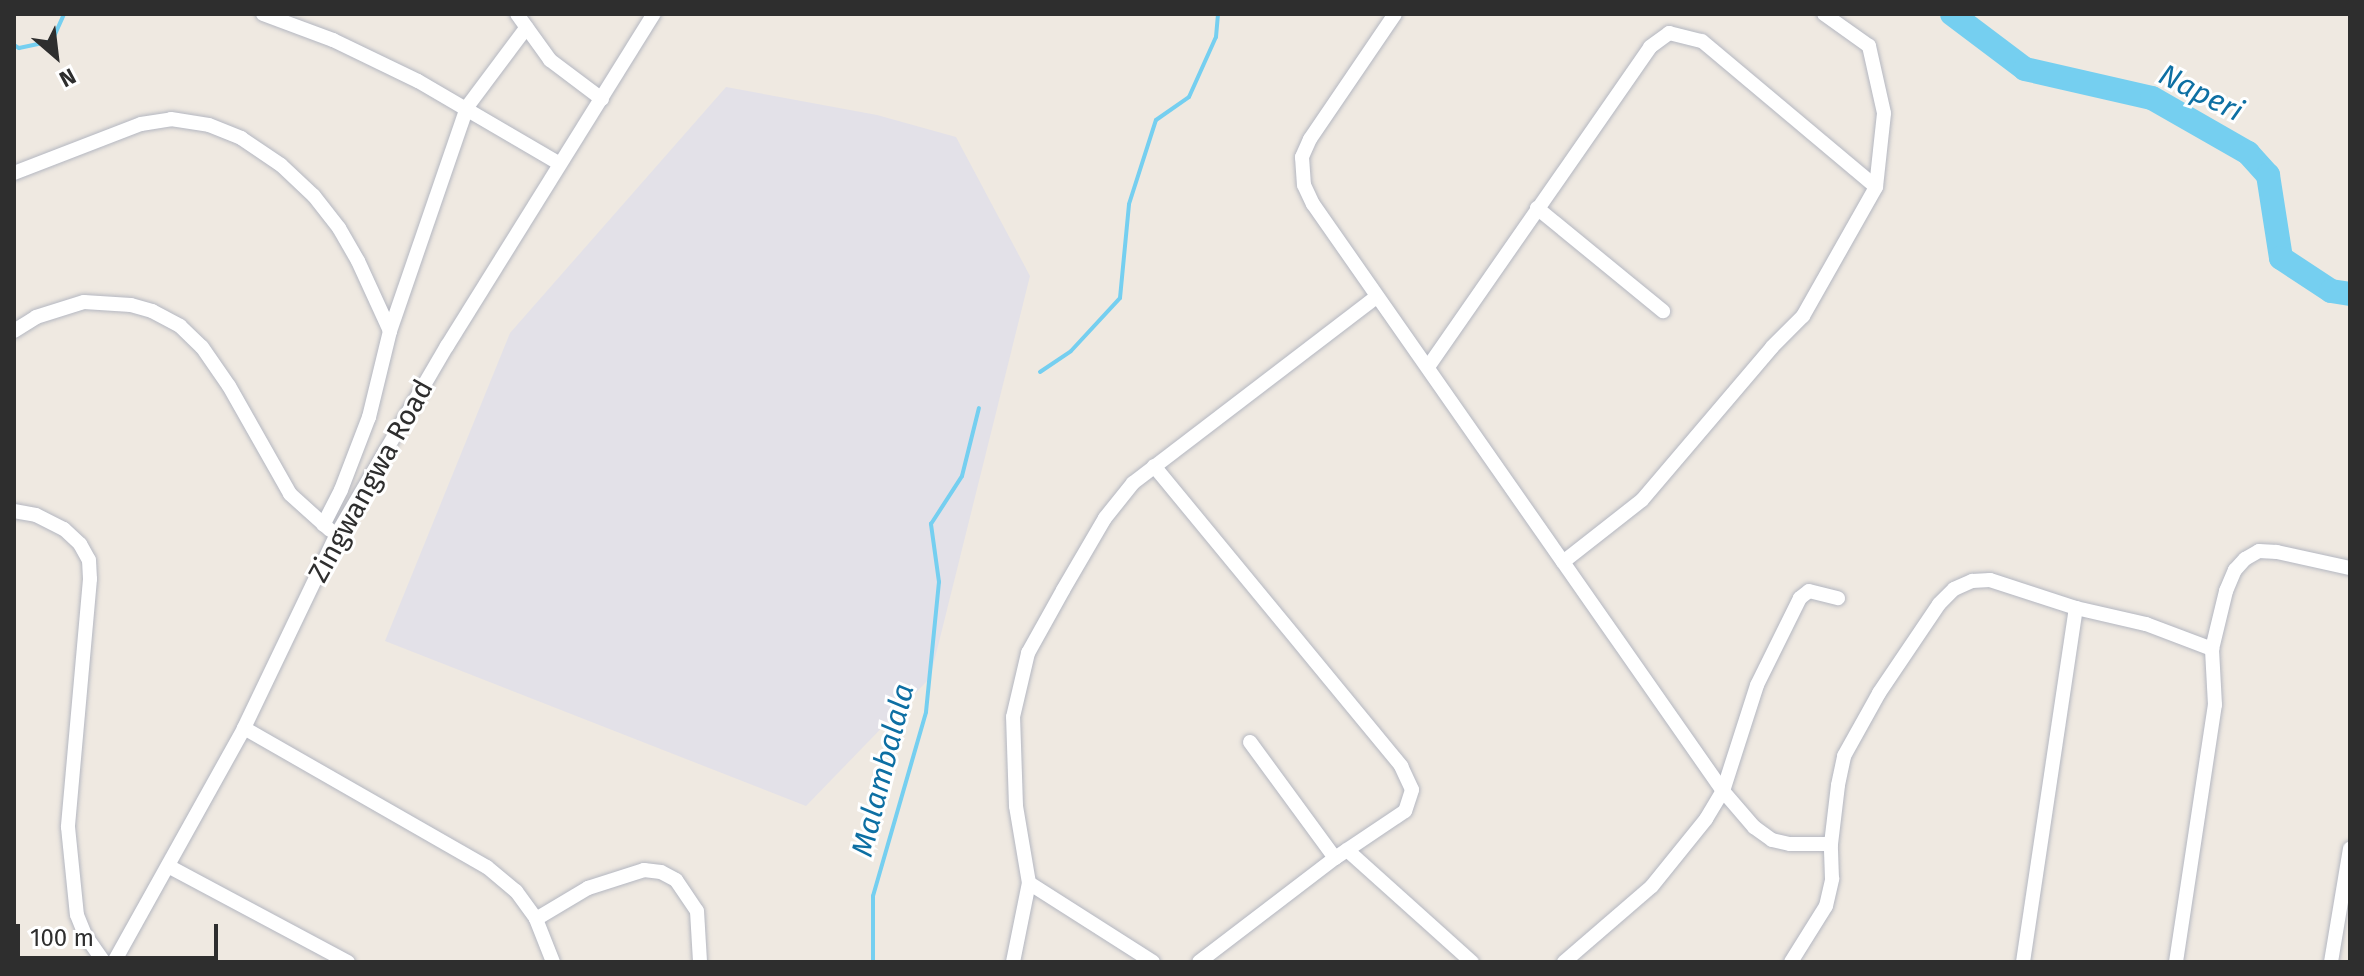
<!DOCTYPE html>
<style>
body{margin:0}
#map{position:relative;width:2364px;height:976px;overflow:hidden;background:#efe9e1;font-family:"Fira Sans",sans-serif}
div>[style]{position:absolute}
.industrial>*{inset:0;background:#e3e1e8}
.stream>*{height:4px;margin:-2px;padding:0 2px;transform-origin:2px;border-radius:2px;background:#75cff0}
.river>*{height:24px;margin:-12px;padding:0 12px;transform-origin:12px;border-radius:12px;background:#75cff0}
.roads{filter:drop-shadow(0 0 2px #b4b7c1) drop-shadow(0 0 2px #b4b7c1)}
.minor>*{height:14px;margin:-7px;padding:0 7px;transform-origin:7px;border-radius:7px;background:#fff}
span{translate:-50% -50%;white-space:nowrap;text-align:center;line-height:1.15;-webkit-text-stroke:6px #fff;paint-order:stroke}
.street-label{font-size:28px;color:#2e2e2e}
.water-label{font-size:30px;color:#0d6fa3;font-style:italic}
.frame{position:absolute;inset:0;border:16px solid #2e2e2e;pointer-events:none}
.north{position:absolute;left:16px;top:16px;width:80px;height:80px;-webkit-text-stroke:6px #fff;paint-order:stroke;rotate:152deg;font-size:22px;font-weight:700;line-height:32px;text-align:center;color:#2e2e2e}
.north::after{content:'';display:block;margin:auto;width:28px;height:36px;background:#2e2e2e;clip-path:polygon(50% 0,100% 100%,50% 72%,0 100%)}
.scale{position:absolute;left:16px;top:924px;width:202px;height:36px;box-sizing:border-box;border:4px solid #2e2e2e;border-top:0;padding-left:10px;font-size:24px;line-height:28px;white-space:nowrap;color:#2e2e2e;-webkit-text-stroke:6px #fff;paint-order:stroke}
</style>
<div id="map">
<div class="industrial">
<div style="clip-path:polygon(726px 87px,877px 115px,956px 137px,1030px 276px,930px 678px,806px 806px,385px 641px,510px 333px)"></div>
</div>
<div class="stream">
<div style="left:14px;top:45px;width:6px;rotate:31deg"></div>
<div style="left:19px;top:48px;width:34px;rotate:-12deg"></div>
<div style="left:52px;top:41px;width:30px;rotate:-66deg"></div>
<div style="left:1040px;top:372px;width:37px;rotate:-34deg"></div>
<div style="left:1071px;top:351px;width:72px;rotate:-47.2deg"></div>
<div style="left:1120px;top:298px;width:94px;rotate:-84.5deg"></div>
<div style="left:1129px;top:204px;width:88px;rotate:-72.2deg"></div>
<div style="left:1156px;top:120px;width:40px;rotate:-34.9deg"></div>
<div style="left:1189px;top:97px;width:66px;rotate:-65.8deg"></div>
<div style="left:1216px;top:37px;width:23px;rotate:-85deg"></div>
<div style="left:873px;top:962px;width:66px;rotate:-90deg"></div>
<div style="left:873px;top:896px;width:191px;rotate:-73.9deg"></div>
<div style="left:926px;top:712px;width:131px;rotate:-84.3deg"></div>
<div style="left:939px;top:582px;width:59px;rotate:-97.9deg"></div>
<div style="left:931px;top:524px;width:57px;rotate:-57.1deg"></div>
<div style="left:962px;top:476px;width:70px;rotate:-76deg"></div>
</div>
<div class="river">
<div style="left:1952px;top:14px;width:91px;rotate:37deg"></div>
<div style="left:2025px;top:69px;width:130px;rotate:12.9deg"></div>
<div style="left:2152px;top:98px;width:111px;rotate:29.8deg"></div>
<div style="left:2248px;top:153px;width:30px;rotate:48deg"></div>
<div style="left:2268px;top:175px;width:84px;rotate:81.1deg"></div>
<div style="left:2281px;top:258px;width:60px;rotate:33.4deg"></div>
<div style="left:2331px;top:291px;width:19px;rotate:9deg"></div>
</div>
<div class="roads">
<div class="minor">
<div style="left:263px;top:14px;width:75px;rotate:20.4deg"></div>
<div style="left:333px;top:40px;width:94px;rotate:25.8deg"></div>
<div style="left:418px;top:81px;width:164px;rotate:30.3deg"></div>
<div style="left:517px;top:14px;width:57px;rotate:54.3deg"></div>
<div style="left:550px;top:60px;width:65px;rotate:36.9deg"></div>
<div style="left:1395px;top:14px;width:151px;rotate:124.2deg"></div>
<div style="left:1310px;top:139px;width:20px;rotate:114deg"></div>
<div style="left:1302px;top:157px;width:28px;rotate:86deg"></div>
<div style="left:1304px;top:185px;width:21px;rotate:65deg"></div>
<div style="left:1313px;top:204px;width:716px;rotate:55.07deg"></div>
<div style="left:1723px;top:791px;width:48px;rotate:49.3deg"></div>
<div style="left:1754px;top:827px;width:22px;rotate:36deg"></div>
<div style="left:1772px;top:840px;width:18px;rotate:13deg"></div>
<div style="left:1790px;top:844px;width:41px"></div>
<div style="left:14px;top:173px;width:136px;rotate:-21.1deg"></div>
<div style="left:141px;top:124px;width:30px;rotate:-9deg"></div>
<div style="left:171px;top:119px;width:38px;rotate:9deg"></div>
<div style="left:209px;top:125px;width:35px;rotate:22deg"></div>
<div style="left:241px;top:138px;width:48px;rotate:34deg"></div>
<div style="left:281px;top:165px;width:45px;rotate:43.2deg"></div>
<div style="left:314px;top:196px;width:41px;rotate:52deg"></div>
<div style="left:339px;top:228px;width:38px;rotate:60deg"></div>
<div style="left:358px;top:261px;width:77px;rotate:65.4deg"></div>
<div style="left:390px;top:331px;width:89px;rotate:103.7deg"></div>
<div style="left:369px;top:417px;width:78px;rotate:111deg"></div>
<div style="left:341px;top:490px;width:39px;rotate:117deg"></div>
<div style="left:1537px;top:208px;width:163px;rotate:39.3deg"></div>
<div style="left:14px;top:331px;width:26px;rotate:-32deg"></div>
<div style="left:36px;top:317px;width:50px;rotate:-17.4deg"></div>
<div style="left:84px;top:302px;width:47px;rotate:3.7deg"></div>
<div style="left:131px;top:305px;width:22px;rotate:16deg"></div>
<div style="left:152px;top:311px;width:32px;rotate:28deg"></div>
<div style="left:180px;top:326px;width:30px;rotate:44deg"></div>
<div style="left:202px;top:347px;width:47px;rotate:55.3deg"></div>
<div style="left:229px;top:386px;width:124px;rotate:60.5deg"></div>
<div style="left:290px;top:494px;width:54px;rotate:42deg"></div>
<div style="left:390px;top:331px;width:237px;rotate:-71deg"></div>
<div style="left:467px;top:107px;width:99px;rotate:-53.2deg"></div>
<div style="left:1428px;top:367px;width:389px;rotate:-55.2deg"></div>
<div style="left:1650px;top:47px;width:24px;rotate:-36deg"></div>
<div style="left:1669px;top:33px;width:34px;rotate:14deg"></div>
<div style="left:1702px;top:41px;width:227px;rotate:40deg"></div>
<div style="left:1154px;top:466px;width:389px;rotate:50.5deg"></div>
<div style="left:1401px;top:766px;width:26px;rotate:65deg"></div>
<div style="left:1412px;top:790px;width:22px;rotate:108deg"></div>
<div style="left:1405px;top:811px;width:84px;rotate:146.1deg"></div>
<div style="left:1335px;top:858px;width:171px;rotate:142.6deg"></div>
<div style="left:14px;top:511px;width:22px;rotate:10deg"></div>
<div style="left:36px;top:515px;width:31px;rotate:27deg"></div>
<div style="left:64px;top:529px;width:22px;rotate:43deg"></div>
<div style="left:80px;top:544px;width:18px;rotate:61deg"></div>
<div style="left:89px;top:560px;width:19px;rotate:87deg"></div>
<div style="left:90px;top:579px;width:249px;rotate:95.1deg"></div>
<div style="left:68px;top:827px;width:88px;rotate:84.2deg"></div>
<div style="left:77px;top:915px;width:22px;rotate:68deg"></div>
<div style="left:85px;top:935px;width:33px;rotate:55deg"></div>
<div style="left:1563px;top:562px;width:100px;rotate:-38.1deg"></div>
<div style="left:1642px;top:500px;width:201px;rotate:-49.6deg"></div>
<div style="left:1772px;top:347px;width:44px;rotate:-45deg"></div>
<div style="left:1803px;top:316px;width:148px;rotate:-60.5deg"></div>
<div style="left:1876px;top:187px;width:74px;rotate:-83.8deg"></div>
<div style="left:1884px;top:113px;width:69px;rotate:-102.6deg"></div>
<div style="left:1869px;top:46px;width:55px;rotate:-144.6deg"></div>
<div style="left:244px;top:728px;width:280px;rotate:29.8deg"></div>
<div style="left:487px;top:867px;width:38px;rotate:40deg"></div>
<div style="left:516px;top:891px;width:34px;rotate:54deg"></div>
<div style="left:536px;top:919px;width:46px;rotate:68.4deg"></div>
<div style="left:1250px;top:742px;width:144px;rotate:53.8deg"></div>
<div style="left:1347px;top:850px;width:168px;rotate:41.9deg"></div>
<div style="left:168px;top:866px;width:204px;rotate:28.1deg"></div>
<div style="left:1029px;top:883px;width:147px;rotate:32.5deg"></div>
<div style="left:536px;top:919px;width:61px;rotate:-30.8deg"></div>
<div style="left:588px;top:888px;width:59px;rotate:-17.8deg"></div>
<div style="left:644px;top:870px;width:17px;rotate:7deg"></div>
<div style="left:661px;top:872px;width:17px;rotate:28deg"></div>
<div style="left:676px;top:880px;width:37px;rotate:56deg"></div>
<div style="left:697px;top:911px;width:51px;rotate:86.6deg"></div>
<div style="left:114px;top:962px;width:268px;rotate:-60.9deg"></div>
<div style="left:244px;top:728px;width:215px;rotate:-64.4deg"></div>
<div style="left:337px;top:534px;width:218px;rotate:-59.7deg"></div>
<div style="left:447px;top:346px;width:391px;rotate:-58.1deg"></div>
<div style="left:1013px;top:962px;width:81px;rotate:-78.6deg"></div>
<div style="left:1029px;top:883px;width:78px;rotate:-99.6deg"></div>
<div style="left:1016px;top:806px;width:89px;rotate:-91.9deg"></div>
<div style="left:1013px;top:717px;width:66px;rotate:-76.8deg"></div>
<div style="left:1028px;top:653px;width:72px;rotate:-60.9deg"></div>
<div style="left:1063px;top:590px;width:83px;rotate:-59.7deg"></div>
<div style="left:1105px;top:518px;width:45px;rotate:-51.3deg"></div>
<div style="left:1133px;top:483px;width:306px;rotate:-37.4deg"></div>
<div style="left:1564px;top:962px;width:116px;rotate:-40.8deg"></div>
<div style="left:1652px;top:886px;width:86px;rotate:-51.1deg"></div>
<div style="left:1706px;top:819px;width:33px;rotate:-59deg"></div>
<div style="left:1723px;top:791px;width:111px;rotate:-72.2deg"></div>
<div style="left:1757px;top:685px;width:97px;rotate:-63.7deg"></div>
<div style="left:1800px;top:598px;width:11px;rotate:-38deg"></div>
<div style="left:1809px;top:591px;width:30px;rotate:14deg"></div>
<div style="left:1791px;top:962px;width:66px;rotate:-58deg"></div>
<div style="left:1826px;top:906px;width:28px;rotate:-77deg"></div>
<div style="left:1832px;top:879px;width:35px;rotate:-92deg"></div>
<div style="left:1831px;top:844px;width:59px;rotate:-83.2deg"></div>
<div style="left:1838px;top:785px;width:30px;rotate:-78deg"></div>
<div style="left:1844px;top:756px;width:72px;rotate:-60.9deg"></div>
<div style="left:1879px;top:693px;width:107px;rotate:-56deg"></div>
<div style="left:1939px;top:604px;width:21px;rotate:-45deg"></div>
<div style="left:1954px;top:589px;width:20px;rotate:-24deg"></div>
<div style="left:1972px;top:581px;width:18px;rotate:-3deg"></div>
<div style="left:1990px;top:580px;width:90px;rotate:18deg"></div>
<div style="left:2076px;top:608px;width:72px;rotate:12.9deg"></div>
<div style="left:2146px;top:624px;width:71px;rotate:20.7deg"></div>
<div style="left:2023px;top:962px;width:358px;rotate:-81.5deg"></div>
<div style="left:2176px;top:962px;width:260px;rotate:-81.4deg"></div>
<div style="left:2215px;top:705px;width:56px;rotate:-93.1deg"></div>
<div style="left:2212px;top:649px;width:60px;rotate:-76.4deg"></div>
<div style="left:2226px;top:591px;width:23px;rotate:-67deg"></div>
<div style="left:2235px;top:570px;width:15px;rotate:-48deg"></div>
<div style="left:2245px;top:559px;width:16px;rotate:-30deg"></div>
<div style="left:2259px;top:551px;width:18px;rotate:3deg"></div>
<div style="left:2277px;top:552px;width:75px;rotate:12.4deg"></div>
<div style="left:2331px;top:962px;width:115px;rotate:-80.5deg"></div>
</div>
</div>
<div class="street-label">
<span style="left:371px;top:481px;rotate:-61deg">Zingwangwa Road</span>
</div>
<div class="water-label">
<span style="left:2201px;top:93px;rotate:27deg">Naperi</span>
<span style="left:883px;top:770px;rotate:-76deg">Malambalala</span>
</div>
<div class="frame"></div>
<div class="north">N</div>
<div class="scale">100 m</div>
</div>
